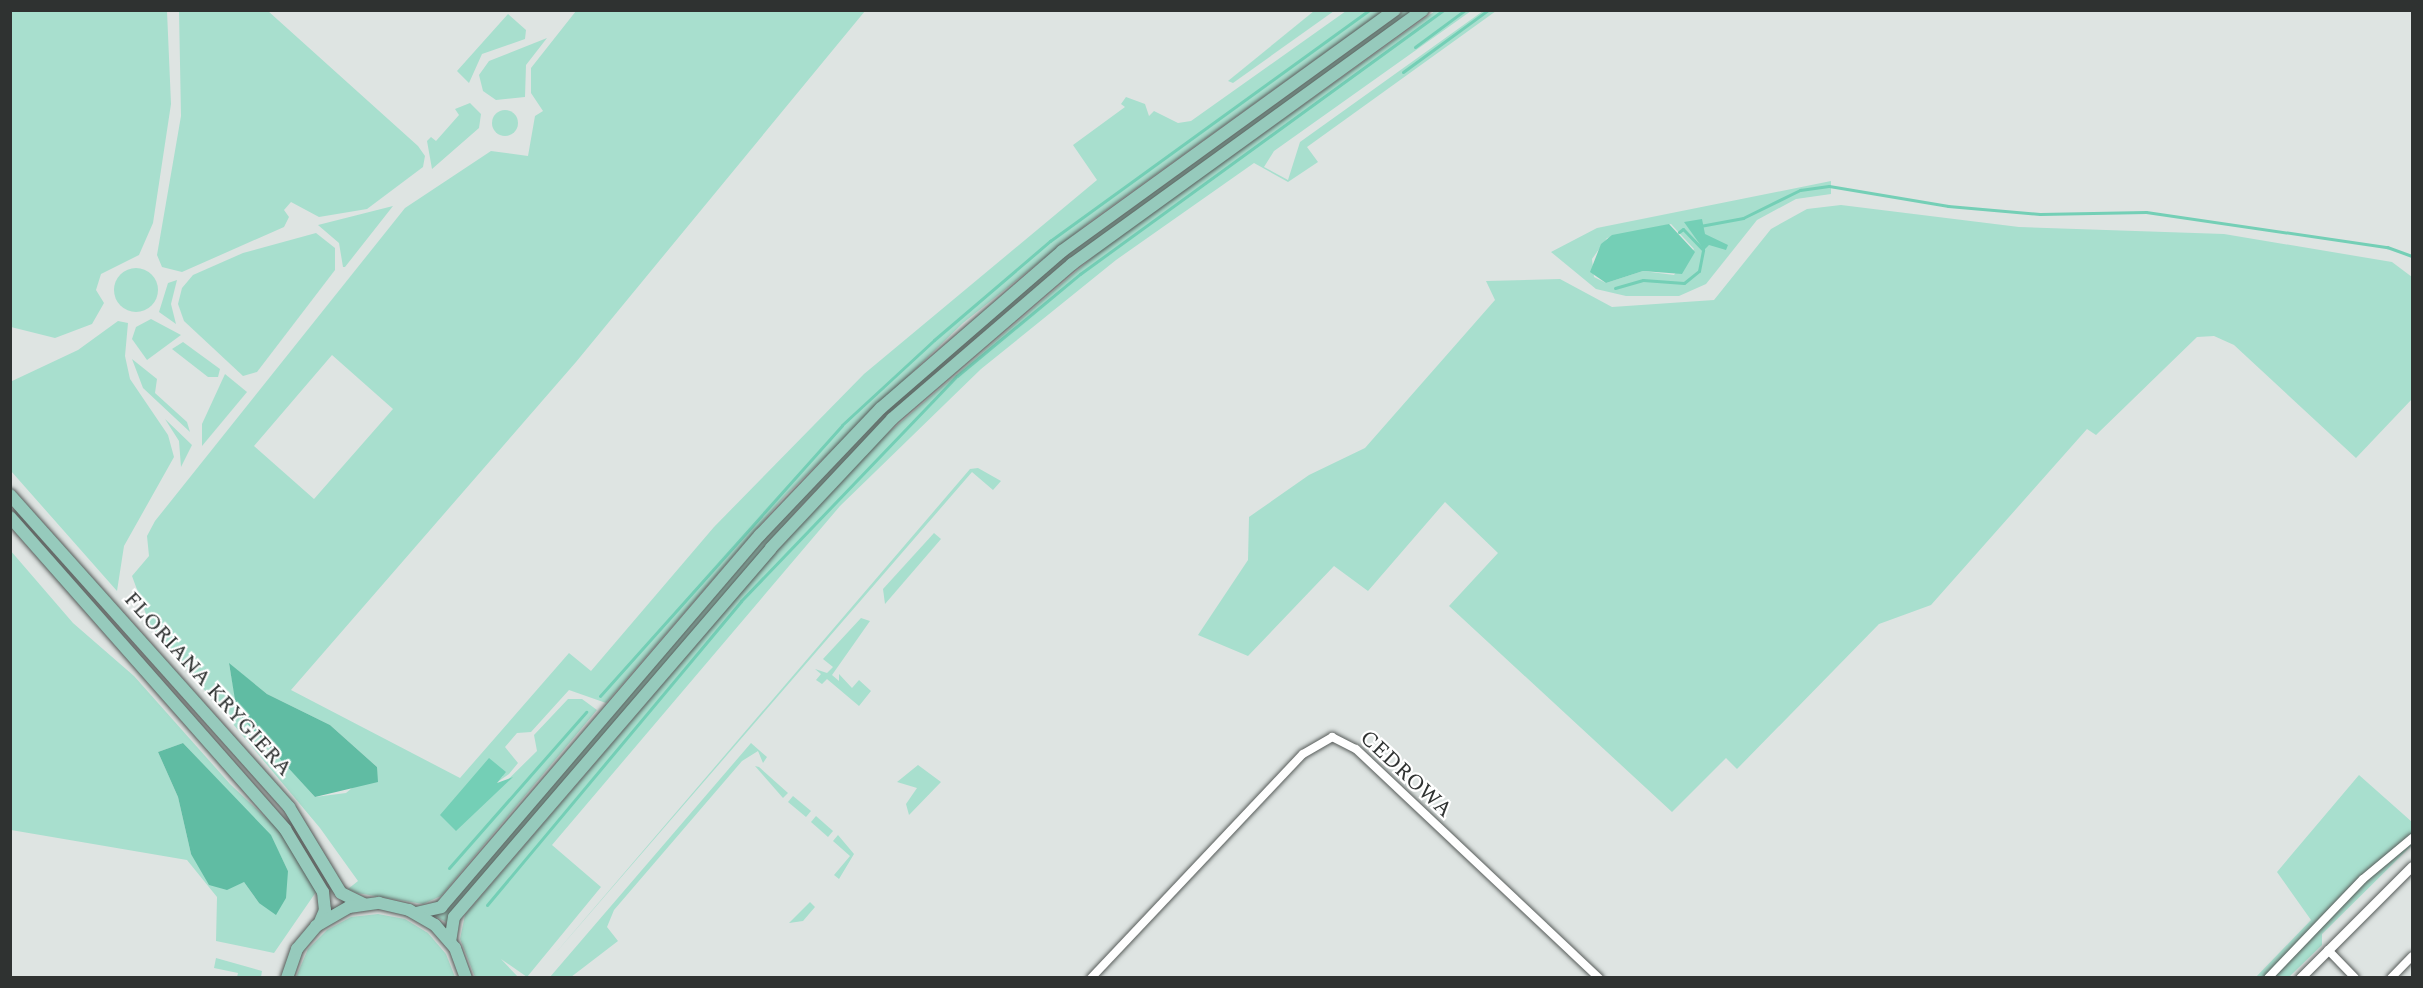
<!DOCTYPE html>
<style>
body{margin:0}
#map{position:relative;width:2423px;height:988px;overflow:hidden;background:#dee4e2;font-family:Spectral,serif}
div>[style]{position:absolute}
.green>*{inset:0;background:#a8dfce}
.round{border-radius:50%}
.forest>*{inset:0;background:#60bca3}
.water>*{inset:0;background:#74cfb6}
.stream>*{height:3px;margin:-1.5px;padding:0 1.5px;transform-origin:1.5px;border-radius:1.5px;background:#74cfb6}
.roads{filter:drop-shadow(0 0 2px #565b59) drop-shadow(0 0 2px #565b59)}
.minor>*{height:8px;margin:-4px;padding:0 4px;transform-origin:4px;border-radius:4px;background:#fff}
.tertiary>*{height:9px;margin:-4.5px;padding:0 4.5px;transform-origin:4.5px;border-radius:4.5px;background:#fff}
.primary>*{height:12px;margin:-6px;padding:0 6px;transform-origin:6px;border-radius:6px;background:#96cabc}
span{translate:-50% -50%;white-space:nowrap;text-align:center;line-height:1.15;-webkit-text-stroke:4.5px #fff;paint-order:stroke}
.street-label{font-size:22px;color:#2f3231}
.frame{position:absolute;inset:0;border:12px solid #2f3231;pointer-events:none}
</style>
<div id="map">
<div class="green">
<div style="clip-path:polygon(10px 11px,167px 11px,171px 104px,153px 223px,139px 255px,101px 274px,96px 290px,104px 303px,92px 324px,55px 338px,11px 327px)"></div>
<div style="clip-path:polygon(179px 11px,268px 11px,418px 146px,425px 156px,423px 167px,367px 209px,319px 217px,291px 202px,284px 210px,289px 217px,284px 227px,182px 272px,162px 267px,157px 255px,181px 116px)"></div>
<div style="clip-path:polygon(evenodd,576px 11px,865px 11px,576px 362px,291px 690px,460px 778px,569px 653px,591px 671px,714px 527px,864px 374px,1097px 180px,1073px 145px,1125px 107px,1121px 104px,1126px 97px,1145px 104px,1149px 116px,1154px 111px,1178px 123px,1191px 121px,1346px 11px,1383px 11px,1091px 221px,963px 323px,785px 496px,606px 703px,569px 690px,531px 732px,517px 733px,505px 747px,518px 763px,509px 774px,496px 783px,503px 776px,475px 778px,469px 786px,482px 805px,537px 751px,534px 735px,568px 699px,582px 699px,597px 710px,441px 896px,423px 904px,357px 893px,348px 889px,358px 881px,320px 828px,150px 625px,132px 576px,149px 556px,147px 536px,155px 521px,405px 208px,491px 151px,528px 156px,535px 116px,543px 111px,531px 93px,531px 68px,576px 11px,332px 355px,393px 409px,314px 499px,254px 446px,332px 355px,576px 11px,229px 664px,267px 694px,330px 725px,377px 767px,346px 793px,315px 797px,238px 712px,229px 664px)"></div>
<div style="clip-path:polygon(1314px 11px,1334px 11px,1233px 83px,1228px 81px)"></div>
<div style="clip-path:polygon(1404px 11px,1414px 11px,1060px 266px,908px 397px,799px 508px,446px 922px,435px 916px,762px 541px,904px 393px,1056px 263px)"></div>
<div style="clip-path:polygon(1435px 11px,1471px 11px,1274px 151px,1264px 167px,1288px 180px,1300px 142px,1483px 11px,1496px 11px,1307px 147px,1318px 162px,1288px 182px,1254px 163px,1116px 260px,981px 369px,840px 506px,552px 845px,601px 887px,527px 977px,501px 959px,518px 977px,475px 977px,460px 939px,465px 915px,776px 552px,880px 440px,1108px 244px)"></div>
<div style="clip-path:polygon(508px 14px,526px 30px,525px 39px,482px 54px,469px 83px,457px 71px)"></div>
<div style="clip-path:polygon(547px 38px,526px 65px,525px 97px,496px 100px,483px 91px,479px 75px,489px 61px)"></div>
<div style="clip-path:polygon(470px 103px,481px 114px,479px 128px,432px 169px,427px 141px,431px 137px,436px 141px,459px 115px,455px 109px)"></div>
<div class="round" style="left:492px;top:110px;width:26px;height:26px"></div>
<div style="clip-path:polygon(evenodd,1831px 181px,1831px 194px,1796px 199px,1757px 220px,1706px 284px,1679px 296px,1626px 296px,1596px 289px,1551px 252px,1597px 228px,1831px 181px,1671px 224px,1694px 249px,1674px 275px,1643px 271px,1606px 283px,1594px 277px,1592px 259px,1607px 238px,1671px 224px)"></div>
<div style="clip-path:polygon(1841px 205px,2019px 227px,2224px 234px,2392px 262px,2412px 277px,2412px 399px,2356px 458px,2234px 345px,2214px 336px,2197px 337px,2096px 435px,2087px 429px,1931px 605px,1879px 624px,1737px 769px,1726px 758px,1672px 812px,1449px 606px,1498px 553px,1445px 502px,1368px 591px,1334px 566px,1248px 656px,1198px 635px,1248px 560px,1249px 517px,1309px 475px,1365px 448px,1495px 300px,1486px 281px,1560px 279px,1612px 307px,1714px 300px,1771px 229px,1807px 209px)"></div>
<div style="clip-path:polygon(393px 206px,345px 267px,343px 267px,339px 243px,318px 225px)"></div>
<div style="clip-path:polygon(316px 233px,335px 248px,335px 270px,257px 372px,243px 376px,184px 321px,178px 304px,182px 288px,193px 275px,243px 253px)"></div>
<div class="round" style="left:114px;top:268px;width:44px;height:44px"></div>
<div style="clip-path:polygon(177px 280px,171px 304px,176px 324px,159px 312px,168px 283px)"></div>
<div style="clip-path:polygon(151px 319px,181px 335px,147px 360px,132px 339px,136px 327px)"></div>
<div style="clip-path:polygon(118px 321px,128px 323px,125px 356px,130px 379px,168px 435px,174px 457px,124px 546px,117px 591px,11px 471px,10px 382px,78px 350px)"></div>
<div style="clip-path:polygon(183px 342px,220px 369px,218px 377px,208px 377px,172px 349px)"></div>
<div style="clip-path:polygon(132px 359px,157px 379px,155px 393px,187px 422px,190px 432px,143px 388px)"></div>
<div style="clip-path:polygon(225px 374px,247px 392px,202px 446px,202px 424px)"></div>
<div style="clip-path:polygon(165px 419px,192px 445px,181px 467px,179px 441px)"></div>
<div style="clip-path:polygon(978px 468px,1001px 481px,993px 490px,972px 472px,553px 956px,970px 469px)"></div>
<div style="clip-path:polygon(934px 533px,941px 539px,885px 604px,883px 589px)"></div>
<div style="clip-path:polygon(evenodd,10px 550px,73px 623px,134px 676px,230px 784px,281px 832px,316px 892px,274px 953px,216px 941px,217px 897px,187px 860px,11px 830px,10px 550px,183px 743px,271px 836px,288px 871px,259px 903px,244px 882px,236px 883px,191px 854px,178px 797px,158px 752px,183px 743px)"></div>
<div style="clip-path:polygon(861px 618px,870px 621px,832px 675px,839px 681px,839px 674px,852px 688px,859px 680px,871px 691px,859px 706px,827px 679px,822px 684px,816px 680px,821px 674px,815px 669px,827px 673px,833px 667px,823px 659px)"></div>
<div style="clip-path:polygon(751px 743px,767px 757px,763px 763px,758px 751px,742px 761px,614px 910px,607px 927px,618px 941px,571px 977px,550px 977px)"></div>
<div style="clip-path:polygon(918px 765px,941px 782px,909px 815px,906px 804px,917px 788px,897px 782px)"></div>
<div style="clip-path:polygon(755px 766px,759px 767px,788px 793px,783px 798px)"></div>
<div style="clip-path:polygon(2359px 775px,2412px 822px,2412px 845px,2322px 934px,2322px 945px,2289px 977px,2255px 978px,2311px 920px,2277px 872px)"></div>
<div style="clip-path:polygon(793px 796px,811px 811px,806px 817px,788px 802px)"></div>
<div style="clip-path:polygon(816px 816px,833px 831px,828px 837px,811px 822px)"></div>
<div style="clip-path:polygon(838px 835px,854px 854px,839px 879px,834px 875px,850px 856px,833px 841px)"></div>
<div style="clip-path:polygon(810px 902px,815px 907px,803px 921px,789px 923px)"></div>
<div style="clip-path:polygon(378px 914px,405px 919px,428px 933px,446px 954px,455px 977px,296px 977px,308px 949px,327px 930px,351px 917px)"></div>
<div style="clip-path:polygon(216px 958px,262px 971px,261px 977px,237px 977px,238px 973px,214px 968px)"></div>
</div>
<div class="forest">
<div style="clip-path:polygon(229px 663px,267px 694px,330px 725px,377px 767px,378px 782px,315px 797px,237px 712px)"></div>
<div style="clip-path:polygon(183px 743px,271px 835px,288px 871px,286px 898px,276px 915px,259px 903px,244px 882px,227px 890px,209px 885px,191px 854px,178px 797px,158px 752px)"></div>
</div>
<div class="water">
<div style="clip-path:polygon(1702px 219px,1705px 234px,1728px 245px,1726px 250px,1709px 245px,1704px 250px,1684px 222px)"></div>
<div style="clip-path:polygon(1669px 224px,1695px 252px,1682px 274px,1643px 271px,1606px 283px,1590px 272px,1601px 244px,1612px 235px)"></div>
<div style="clip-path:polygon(489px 758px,506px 772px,497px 783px,513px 777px,456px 831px,440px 815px)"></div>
</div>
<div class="stream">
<div style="left:1415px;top:47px;width:62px;rotate:-36.5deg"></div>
<div style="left:1403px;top:72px;width:105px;rotate:-36.1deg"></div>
<div style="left:1700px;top:226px;width:44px;rotate:-10.5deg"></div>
<div style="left:1743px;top:218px;width:64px;rotate:-26.2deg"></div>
<div style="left:1800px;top:190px;width:29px;rotate:-8deg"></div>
<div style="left:1829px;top:186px;width:121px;rotate:9.5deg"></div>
<div style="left:1948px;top:206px;width:92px;rotate:5deg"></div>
<div style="left:2040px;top:214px;width:106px;rotate:-1.1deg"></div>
<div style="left:2146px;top:212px;width:244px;rotate:8.3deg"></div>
<div style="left:2387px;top:247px;width:27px;rotate:20deg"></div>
<div style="left:1679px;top:232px;width:5px;rotate:-37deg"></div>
<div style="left:1683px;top:229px;width:29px;rotate:46deg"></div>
<div style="left:1703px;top:250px;width:5px;rotate:-90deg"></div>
<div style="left:1615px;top:288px;width:29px;rotate:-16deg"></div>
<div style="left:1643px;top:280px;width:41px;rotate:4.2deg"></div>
<div style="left:1684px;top:283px;width:19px;rotate:-39deg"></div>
<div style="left:1699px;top:271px;width:21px;rotate:-79deg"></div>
<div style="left:600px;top:696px;width:363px;rotate:-48.2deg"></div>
<div style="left:842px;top:425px;width:125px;rotate:-42.7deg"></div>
<div style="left:934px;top:340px;width:153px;rotate:-40.5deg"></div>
<div style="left:1050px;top:241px;width:394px;rotate:-35.9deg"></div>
<div style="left:449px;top:868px;width:208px;rotate:-48.7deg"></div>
<div style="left:487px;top:905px;width:396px;rotate:-50.1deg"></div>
<div style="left:741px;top:601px;width:312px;rotate:-46.2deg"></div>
<div style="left:957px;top:376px;width:160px;rotate:-39.7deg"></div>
<div style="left:1080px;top:274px;width:450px;rotate:-36deg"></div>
</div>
<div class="roads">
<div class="minor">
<div style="left:2328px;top:950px;width:39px;rotate:46deg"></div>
<div style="left:1091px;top:978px;width:308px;rotate:-46.6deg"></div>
<div style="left:1303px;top:754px;width:34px;rotate:-30deg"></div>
<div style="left:1332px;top:737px;width:27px;rotate:27deg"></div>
<div style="left:1356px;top:749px;width:334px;rotate:43.3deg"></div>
<div style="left:2268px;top:978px;width:137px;rotate:-46.2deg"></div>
<div style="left:2363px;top:879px;width:64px;rotate:-39.9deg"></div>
<div style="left:2391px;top:978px;width:30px;rotate:-46deg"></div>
</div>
<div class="tertiary">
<div style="left:2300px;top:978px;width:158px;rotate:-45deg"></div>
</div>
<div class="primary">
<div style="left:10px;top:495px;width:419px;rotate:48.2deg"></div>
<div style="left:289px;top:807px;width:100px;rotate:58.8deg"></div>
<div style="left:341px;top:893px;width:25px;rotate:26deg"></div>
<div style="left:10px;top:517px;width:416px;rotate:48.6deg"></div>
<div style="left:285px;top:829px;width:74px;rotate:58.9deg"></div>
<div style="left:323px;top:892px;width:18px;rotate:84deg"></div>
<div style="left:325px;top:910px;width:15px;rotate:113deg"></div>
<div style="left:416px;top:913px;width:26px;rotate:-13deg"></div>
<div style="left:441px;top:907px;width:490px;rotate:-49.4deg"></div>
<div style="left:760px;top:535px;width:175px;rotate:-46.4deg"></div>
<div style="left:881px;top:408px;width:240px;rotate:-40.9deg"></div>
<div style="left:1062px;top:251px;width:411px;rotate:-35.9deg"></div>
<div style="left:450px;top:942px;width:25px;rotate:-81deg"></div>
<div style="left:454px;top:917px;width:486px;rotate:-49.3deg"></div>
<div style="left:771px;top:548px;width:177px;rotate:-46.8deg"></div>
<div style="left:892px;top:419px;width:238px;rotate:-40.7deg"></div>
<div style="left:1072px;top:264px;width:433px;rotate:-35.9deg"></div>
<div style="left:287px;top:978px;width:31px;rotate:-71deg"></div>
<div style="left:297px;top:949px;width:30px;rotate:-50deg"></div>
<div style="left:316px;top:926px;width:38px;rotate:-30deg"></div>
<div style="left:349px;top:907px;width:30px;rotate:-8deg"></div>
<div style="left:379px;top:903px;width:31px;rotate:13deg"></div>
<div style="left:409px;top:910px;width:30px;rotate:30deg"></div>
<div style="left:435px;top:925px;width:30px;rotate:49deg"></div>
<div style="left:455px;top:948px;width:32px;rotate:70deg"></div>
</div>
</div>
<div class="street-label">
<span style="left:208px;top:684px;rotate:48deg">FLORIANA KRYGIERA</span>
<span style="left:1406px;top:774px;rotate:43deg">CEDROWA</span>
</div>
<div class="frame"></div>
</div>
